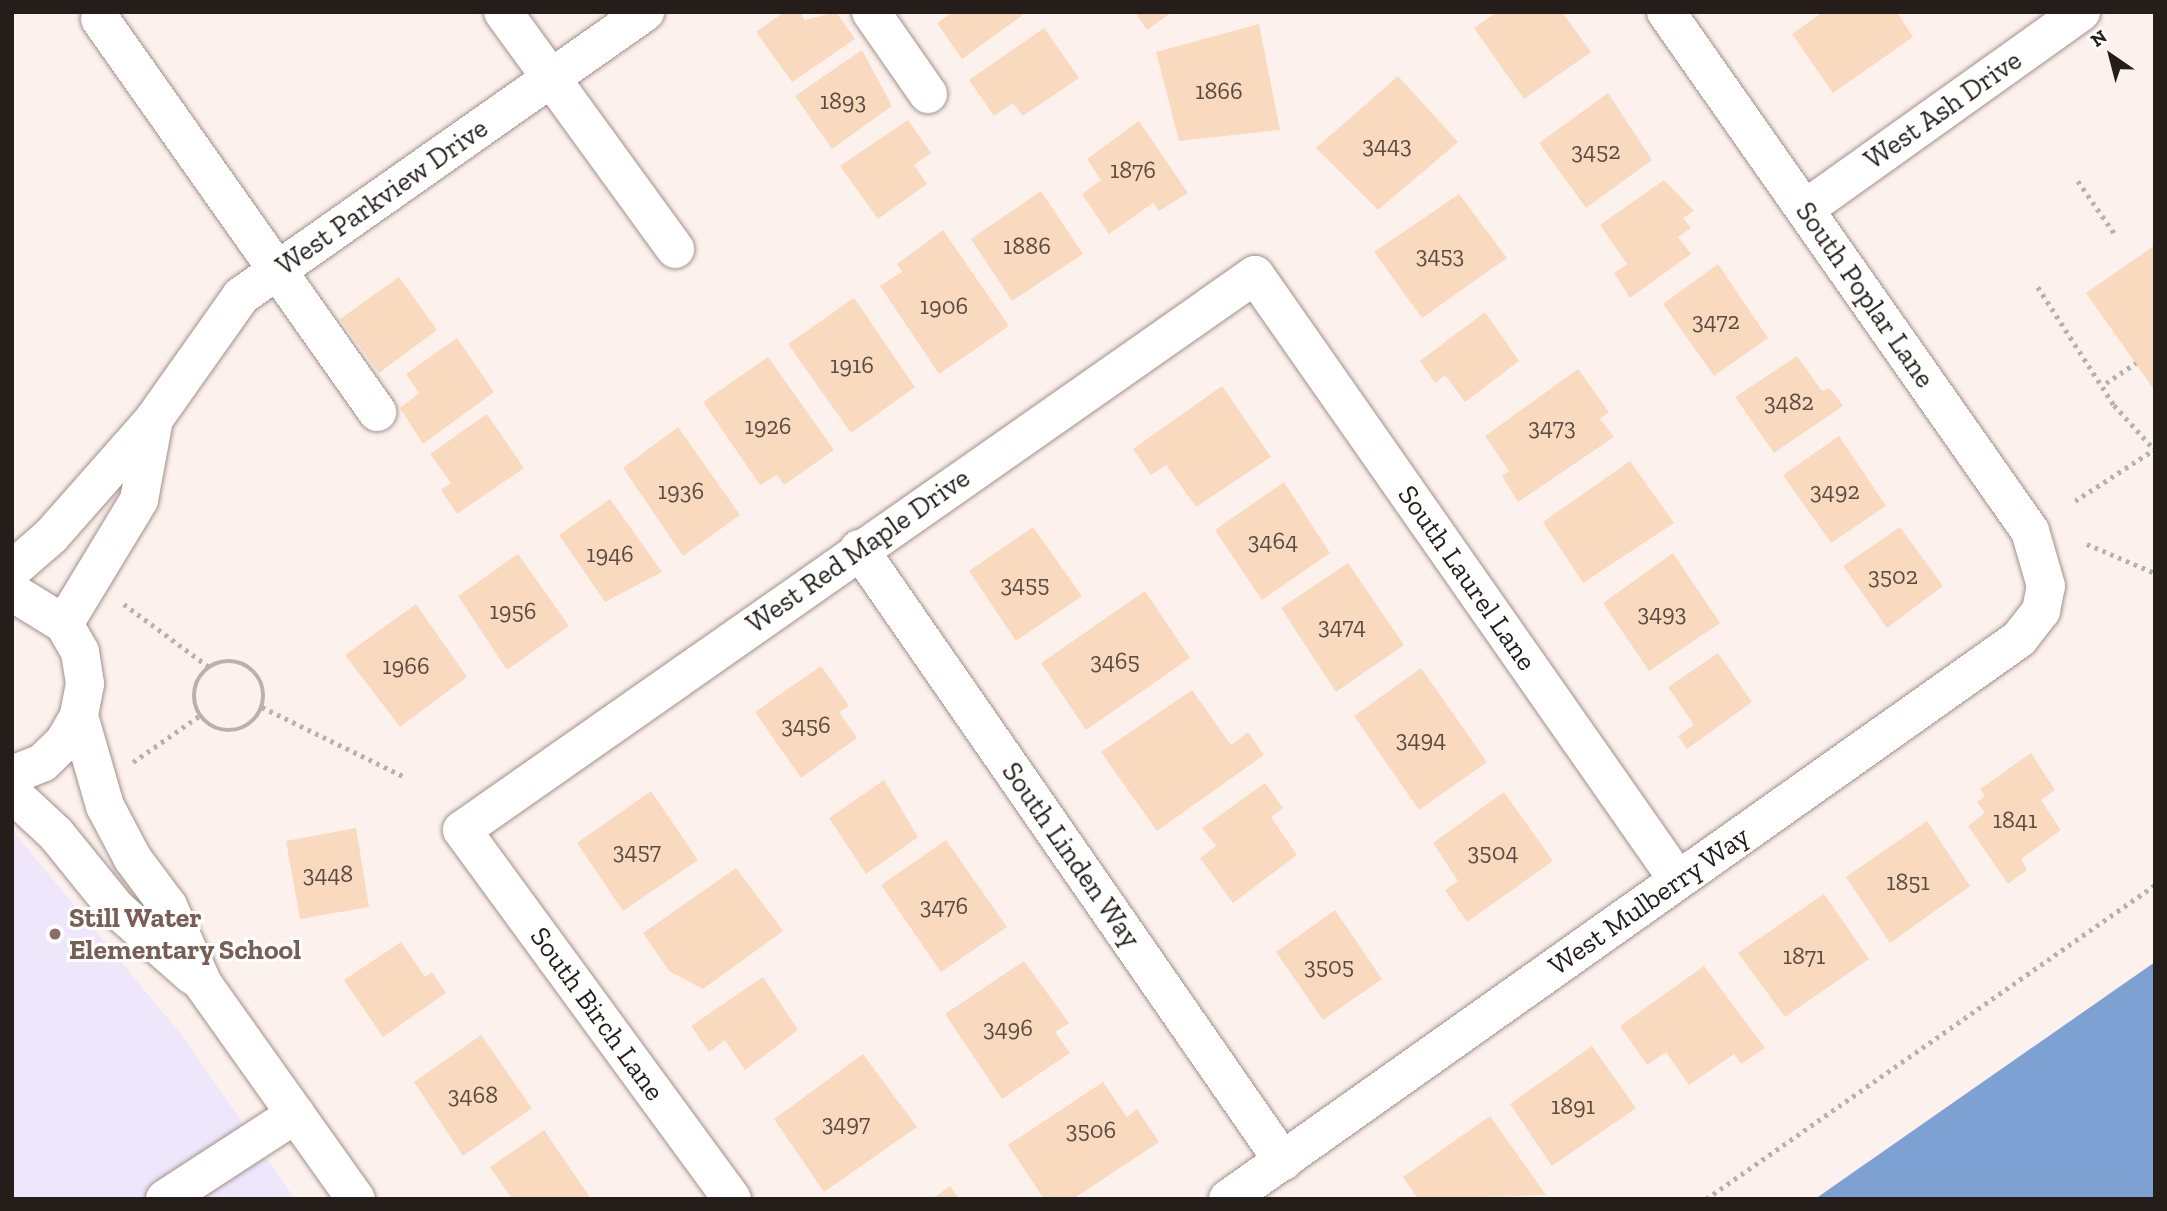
<!DOCTYPE html>
<style>
body{margin:0}
#map{position:relative;width:2167px;height:1211px;overflow:hidden;background:#fdf1ed;font-family:"Zilla Slab",serif}
div>[style]{position:absolute}
.education>*{inset:0;background:#eee6fb}
.water>*{inset:0;background:#7ea1d4}
.building>*{inset:0;background:#fadabf}
.path>*{height:4.5px;margin-top:-2.25px;transform-origin:0;background:repeating-linear-gradient(90deg,#bab0ac 0 3.5px,transparent 0 8.5px)}
.path>.ring{margin:-2.25px;padding:0;box-sizing:content-box;background:none;border:4.5px solid #bab0ac;border-radius:50%}
.roads{filter:drop-shadow(0 0 2px #a29089) drop-shadow(0 0 2px #a29089)}
.minor>*{height:38px;margin:-19px;padding:0 19px;transform-origin:19px;border-radius:19px;background:#fff}
.dots>*{width:19px;height:19px;translate:-50% -50%;box-sizing:border-box;border:4px solid #fff;border-radius:50%}
span{translate:-50% -50%;white-space:nowrap;text-align:center;line-height:1.15;-webkit-text-stroke:6px #fff;paint-order:stroke}
.number-label{font-size:24px;color:#5a4c43}
.number-label span{-webkit-text-stroke-width:0}
.street-label{font-size:28px;color:#241d1a}
.education-label{font-size:28px;color:#785e54;font-weight:700}
.left{translate:0 -50%;text-align:left}
.frame{position:absolute;inset:0;border:14px solid #241d1a;pointer-events:none}
.north{position:absolute;left:2076px;top:21px;width:70px;height:70px;-webkit-text-stroke:5px #fff;paint-order:stroke;rotate:325deg;font-size:19px;font-weight:700;line-height:28px;text-align:center;color:#241d1a}
.north::after{content:'';display:block;margin:auto;width:24px;height:32px;background:#241d1a;clip-path:polygon(50% 0,100% 100%,50% 72%,0 100%)}
</style>
<div id="map">
<div class="education">
<div style="clip-path:polygon(12px 830px,184px 1038px,295px 1199px,12px 1199px)"></div>
</div>
<div class="water">
<div style="clip-path:polygon(2155px 962px,2155px 1199px,1815px 1199px)"></div>
</div>
<div class="building">
<div style="clip-path:polygon(784px 12px,800px 12px,805px 20px,836px 12px,855px 39px,792px 82px,756px 32px)"></div>
<div style="clip-path:polygon(953px 12px,1021px 12px,1023px 15px,962px 59px,937px 23px)"></div>
<div style="clip-path:polygon(1135px 12px,1172px 12px,1147px 30px)"></div>
<div style="clip-path:polygon(1497px 12px,1562px 12px,1591px 52px,1524px 99px,1474px 28px)"></div>
<div style="clip-path:polygon(1823px 12px,1897px 12px,1913px 37px,1833px 93px,1792px 34px)"></div>
<div style="clip-path:polygon(1259px 24px,1280px 130px,1179px 141px,1156px 52px)"></div>
<div style="clip-path:polygon(1044px 28px,1079px 78px,1023px 116px,1013px 103px,994px 116px,969px 80px)"></div>
<div style="clip-path:polygon(862px 50px,892px 106px,832px 149px,795px 96px)"></div>
<div style="clip-path:polygon(1398px 76px,1458px 142px,1378px 210px,1316px 148px)"></div>
<div style="clip-path:polygon(1608px 93px,1652px 160px,1586px 208px,1539px 143px)"></div>
<div style="clip-path:polygon(908px 120px,931px 153px,914px 165px,927px 184px,878px 219px,840px 166px)"></div>
<div style="clip-path:polygon(1139px 121px,1188px 193px,1159px 211px,1153px 203px,1109px 234px,1082px 194px,1101px 180px,1087px 159px)"></div>
<div style="clip-path:polygon(1664px 180px,1694px 211px,1683px 218px,1691px 228px,1678px 237px,1691px 254px,1630px 298px,1614px 273px,1627px 264px,1600px 225px)"></div>
<div style="clip-path:polygon(1041px 191px,1083px 254px,1012px 301px,971px 239px)"></div>
<div style="clip-path:polygon(1459px 194px,1507px 258px,1422px 318px,1374px 252px)"></div>
<div style="clip-path:polygon(943px 230px,1009px 326px,939px 374px,880px 286px,902px 272px,897px 264px)"></div>
<div style="clip-path:polygon(2155px 245px,2155px 391px,2086px 293px)"></div>
<div style="clip-path:polygon(1718px 264px,1768px 338px,1714px 376px,1663px 304px)"></div>
<div style="clip-path:polygon(399px 277px,437px 330px,379px 373px,340px 319px)"></div>
<div style="clip-path:polygon(854px 298px,915px 387px,851px 433px,788px 344px)"></div>
<div style="clip-path:polygon(1485px 312px,1519px 361px,1465px 402px,1445px 375px,1435px 383px,1420px 361px)"></div>
<div style="clip-path:polygon(457px 338px,494px 392px,423px 444px,400px 408px,419px 393px,406px 374px)"></div>
<div style="clip-path:polygon(1797px 356px,1822px 391px,1830px 388px,1843px 406px,1774px 453px,1735px 397px)"></div>
<div style="clip-path:polygon(768px 357px,834px 450px,784px 485px,777px 475px,760px 485px,703px 402px)"></div>
<div style="clip-path:polygon(1578px 369px,1609px 412px,1600px 419px,1614px 437px,1518px 502px,1502px 476px,1509px 471px,1485px 436px)"></div>
<div style="clip-path:polygon(1222px 386px,1271px 457px,1196px 507px,1166px 465px,1151px 475px,1133px 449px)"></div>
<div style="clip-path:polygon(487px 414px,524px 468px,457px 514px,441px 490px,451px 483px,430px 454px)"></div>
<div style="clip-path:polygon(678px 427px,740px 515px,683px 556px,623px 468px)"></div>
<div style="clip-path:polygon(1839px 436px,1886px 506px,1831px 543px,1783px 475px)"></div>
<div style="clip-path:polygon(1630px 461px,1674px 523px,1583px 583px,1543px 522px)"></div>
<div style="clip-path:polygon(1284px 482px,1330px 553px,1262px 600px,1215px 530px)"></div>
<div style="clip-path:polygon(610px 499px,662px 572px,605px 602px,559px 535px)"></div>
<div style="clip-path:polygon(1033px 527px,1082px 596px,1016px 641px,969px 571px)"></div>
<div style="clip-path:polygon(1900px 527px,1943px 586px,1887px 628px,1843px 566px)"></div>
<div style="clip-path:polygon(1673px 553px,1720px 623px,1649px 671px,1603px 603px)"></div>
<div style="clip-path:polygon(518px 554px,569px 626px,507px 670px,458px 596px)"></div>
<div style="clip-path:polygon(1348px 563px,1404px 645px,1336px 692px,1281px 608px)"></div>
<div style="clip-path:polygon(1145px 591px,1190px 658px,1086px 730px,1041px 663px)"></div>
<div style="clip-path:polygon(416px 604px,467px 677px,400px 727px,345px 655px)"></div>
<div style="clip-path:polygon(1718px 653px,1752px 702px,1687px 749px,1678px 736px,1694px 725px,1668px 687px)"></div>
<div style="clip-path:polygon(821px 666px,849px 706px,839px 712px,857px 738px,801px 778px,755px 712px)"></div>
<div style="clip-path:polygon(1421px 668px,1487px 762px,1419px 810px,1354px 716px)"></div>
<div style="clip-path:polygon(1192px 690px,1231px 745px,1248px 732px,1264px 755px,1157px 831px,1101px 752px)"></div>
<div style="clip-path:polygon(2031px 753px,2055px 790px,2041px 800px,2061px 830px,2021px 859px,2027px 870px,2008px 884px,1968px 826px,1985px 813px,1977px 802px,1985px 796px,1980px 789px)"></div>
<div style="clip-path:polygon(884px 780px,918px 837px,866px 874px,829px 818px)"></div>
<div style="clip-path:polygon(1265px 783px,1283px 808px,1271px 817px,1297px 855px,1233px 903px,1200px 858px,1216px 846px,1202px 828px)"></div>
<div style="clip-path:polygon(651px 791px,698px 860px,623px 911px,577px 843px)"></div>
<div style="clip-path:polygon(1504px 792px,1553px 861px,1467px 922px,1445px 890px,1458px 881px,1433px 843px)"></div>
<div style="clip-path:polygon(1927px 821px,1970px 886px,1890px 943px,1846px 877px)"></div>
<div style="clip-path:polygon(356px 828px,369px 907px,300px 919px,286px 841px)"></div>
<div style="clip-path:polygon(946px 840px,1007px 927px,941px 972px,881px 885px)"></div>
<div style="clip-path:polygon(736px 868px,783px 931px,703px 989px,669px 971px,643px 933px)"></div>
<div style="clip-path:polygon(1824px 894px,1869px 959px,1785px 1017px,1738px 953px)"></div>
<div style="clip-path:polygon(1335px 910px,1382px 979px,1323px 1020px,1276px 952px)"></div>
<div style="clip-path:polygon(401px 942px,425px 977px,432px 972px,446px 993px,383px 1037px,344px 980px)"></div>
<div style="clip-path:polygon(1024px 961px,1069px 1023px,1055px 1032px,1070px 1053px,1002px 1099px,945px 1014px)"></div>
<div style="clip-path:polygon(1704px 966px,1765px 1048px,1741px 1064px,1734px 1054px,1689px 1085px,1666px 1052px,1647px 1065px,1620px 1026px)"></div>
<div style="clip-path:polygon(763px 977px,798px 1030px,745px 1070px,725px 1040px,709px 1052px,691px 1026px)"></div>
<div style="clip-path:polygon(481px 1035px,532px 1108px,463px 1156px,414px 1082px)"></div>
<div style="clip-path:polygon(1592px 1046px,1636px 1108px,1552px 1166px,1510px 1104px)"></div>
<div style="clip-path:polygon(863px 1054px,917px 1127px,824px 1192px,774px 1119px)"></div>
<div style="clip-path:polygon(1103px 1082px,1127px 1117px,1137px 1109px,1159px 1142px,1073px 1199px,1044px 1199px,1008px 1145px)"></div>
<div style="clip-path:polygon(1490px 1116px,1546px 1195px,1418px 1199px,1403px 1177px)"></div>
<div style="clip-path:polygon(544px 1130px,589px 1196px,585px 1199px,512px 1199px,490px 1167px)"></div>
<div style="clip-path:polygon(950px 1186px,959px 1199px,932px 1199px)"></div>
</div>
<div class="path">
<div style="left:2078px;top:181px;width:65px;rotate:55.1deg"></div>
<div style="left:2038px;top:287px;width:140px;rotate:57.2deg"></div>
<div style="left:2114px;top:405px;width:61px;rotate:47.7deg"></div>
<div style="left:2106px;top:383px;width:36px;rotate:-34deg"></div>
<div style="left:2075px;top:501px;width:95px;rotate:-33deg"></div>
<div style="left:2087px;top:544px;width:74px;rotate:23.1deg"></div>
<div style="left:124px;top:604px;width:106px;rotate:36.5deg"></div>
<div class="ring" style="left:194px;top:661px;width:65.5px;height:65.5px"></div>
<div style="left:262px;top:707px;width:161px;rotate:26.1deg"></div>
<div style="left:133px;top:762px;width:80px;rotate:-34.9deg"></div>
<div style="left:1706px;top:1199px;width:548px;rotate:-34.97deg"></div>
</div>
<div class="roads">
<div class="minor">
<div style="left:503px;top:12px;width:293px;rotate:54deg"></div>
<div style="left:871px;top:12px;width:100px;rotate:55.2deg"></div>
<div style="left:100px;top:19px;width:481px;rotate:54.8deg"></div>
<div style="left:1805px;top:209px;width:339px;rotate:-35.5deg"></div>
<div style="left:859px;top:549px;width:745px;rotate:55.29deg"></div>
<div style="left:12px;top:570px;width:52px;rotate:-41.1deg"></div>
<div style="left:51px;top:536px;width:156px;rotate:-48.6deg"></div>
<div style="left:154px;top:419px;width:151px;rotate:-54.7deg"></div>
<div style="left:241px;top:296px;width:494px;rotate:-35.1deg"></div>
<div style="left:12px;top:592px;width:61px;rotate:31.6deg"></div>
<div style="left:64px;top:624px;width:32px;rotate:60deg"></div>
<div style="left:80px;top:652px;width:32px;rotate:81deg"></div>
<div style="left:85px;top:684px;width:33px;rotate:101deg"></div>
<div style="left:79px;top:716px;width:30px;rotate:120deg"></div>
<div style="left:64px;top:742px;width:30px;rotate:136deg"></div>
<div style="left:42px;top:763px;width:32px;rotate:158deg"></div>
<div style="left:64px;top:624px;width:145px;rotate:-58.8deg"></div>
<div style="left:139px;top:500px;width:82px;rotate:-79.5deg"></div>
<div style="left:79px;top:716px;width:94px;rotate:73.9deg"></div>
<div style="left:105px;top:806px;width:60px;rotate:62.2deg"></div>
<div style="left:133px;top:859px;width:59px;rotate:53.3deg"></div>
<div style="left:168px;top:906px;width:85px;rotate:65.8deg"></div>
<div style="left:203px;top:984px;width:264px;rotate:54.6deg"></div>
<div style="left:12px;top:793px;width:60px;rotate:43deg"></div>
<div style="left:56px;top:834px;width:95px;rotate:51deg"></div>
<div style="left:116px;top:908px;width:103px;rotate:41.4deg"></div>
<div style="left:165px;top:1199px;width:156px;rotate:-33deg"></div>
<div style="left:732px;top:1199px;width:457px;rotate:-126.2deg"></div>
<div style="left:462px;top:830px;width:968px;rotate:-34.99deg"></div>
<div style="left:1255px;top:275px;width:738px;rotate:55.04deg"></div>
<div style="left:1228px;top:1199px;width:969px;rotate:-35.3deg"></div>
<div style="left:2019px;top:639px;width:36px;rotate:-52deg"></div>
<div style="left:2041px;top:611px;width:25px;rotate:-79deg"></div>
<div style="left:2046px;top:586px;width:57px;rotate:-106.2deg"></div>
<div style="left:2030px;top:531px;width:634px;rotate:-125.04deg"></div>
</div>
</div>
<div class="dots">
<div style="left:55px;top:934px;background:#8d6e63"></div>
</div>
<div class="number-label">
<span style="left:1219px;top:91px">1866</span>
<span style="left:843px;top:101px">1893</span>
<span style="left:1387px;top:145px">3443</span>
<span style="left:1596px;top:151px">3452</span>
<span style="left:1133px;top:170px">1876</span>
<span style="left:1027px;top:246px">1886</span>
<span style="left:1440px;top:255px">3453</span>
<span style="left:944px;top:306px">1906</span>
<span style="left:1716px;top:321px">3472</span>
<span style="left:852px;top:365px">1916</span>
<span style="left:1789px;top:402px">3482</span>
<span style="left:768px;top:426px">1926</span>
<span style="left:1552px;top:427px">3473</span>
<span style="left:681px;top:491px">1936</span>
<span style="left:1835px;top:491px">3492</span>
<span style="left:1273px;top:541px">3464</span>
<span style="left:610px;top:554px">1946</span>
<span style="left:1893px;top:576px">3502</span>
<span style="left:1025px;top:584px">3455</span>
<span style="left:513px;top:611px">1956</span>
<span style="left:1662px;top:613px">3493</span>
<span style="left:1342px;top:626px">3474</span>
<span style="left:1115px;top:661px">3465</span>
<span style="left:406px;top:666px">1966</span>
<span style="left:806px;top:725px">3456</span>
<span style="left:1421px;top:739px">3494</span>
<span style="left:2015px;top:820px">1841</span>
<span style="left:637px;top:851px">3457</span>
<span style="left:1493px;top:852px">3504</span>
<span style="left:328px;top:874px">3448</span>
<span style="left:1908px;top:882px">1851</span>
<span style="left:944px;top:906px">3476</span>
<span style="left:1804px;top:956px">1871</span>
<span style="left:1329px;top:966px">3505</span>
<span style="left:1008px;top:1028px">3496</span>
<span style="left:473px;top:1095px">3468</span>
<span style="left:1573px;top:1106px">1891</span>
<span style="left:846px;top:1123px">3497</span>
<span style="left:1091px;top:1130px">3506</span>
</div>
<div class="street-label">
<span style="left:1943px;top:110px;rotate:-35deg">West Ash Drive</span>
<span style="left:382px;top:197px;rotate:-35deg">West Parkview Drive</span>
<span style="left:1865px;top:295px;rotate:55deg">South Poplar Lane</span>
<span style="left:858px;top:551px;rotate:-35deg">West Red Maple Drive</span>
<span style="left:1467px;top:578px;rotate:55deg">South Laurel Lane</span>
<span style="left:1071px;top:855px;rotate:55deg">South Linden Way</span>
<span style="left:1649px;top:901px;rotate:-35deg">West Mulberry Way</span>
<span style="left:597px;top:1014px;rotate:54deg">South Birch Lane</span>
</div>
<div class="education-label">
<span class="left" style="left:69px;top:934px">Still Water<br>Elementary School</span>
</div>
<div class="frame"></div>
<div class="north">N</div>
</div>
